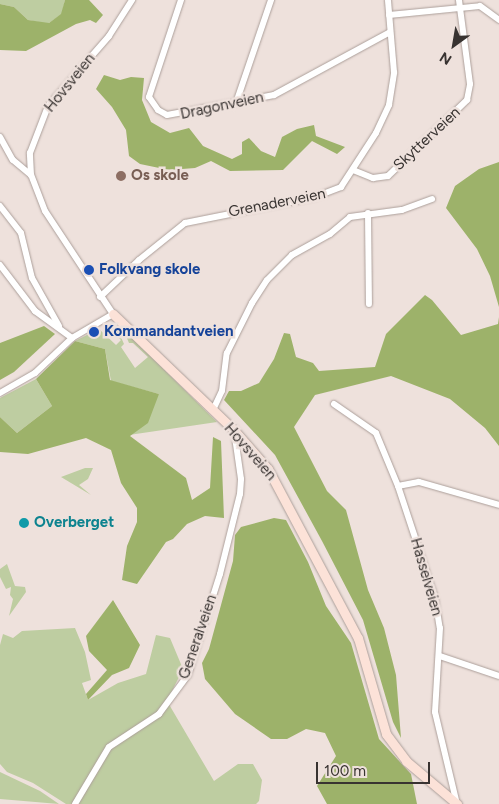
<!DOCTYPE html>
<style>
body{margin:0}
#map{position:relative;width:499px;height:804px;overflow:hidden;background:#eee1dc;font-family:Figtree,sans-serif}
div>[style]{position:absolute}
.green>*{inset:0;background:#becda1}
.forest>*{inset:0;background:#9db26a}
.roads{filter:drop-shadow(0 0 1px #ac9f9a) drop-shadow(0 0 1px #ac9f9a)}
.street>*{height:6px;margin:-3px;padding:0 3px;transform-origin:3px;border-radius:3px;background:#fff}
.secondary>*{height:9px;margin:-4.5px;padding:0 4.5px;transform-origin:4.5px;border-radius:4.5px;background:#fce2d8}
.dots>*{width:14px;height:14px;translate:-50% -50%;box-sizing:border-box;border:2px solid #eee1dc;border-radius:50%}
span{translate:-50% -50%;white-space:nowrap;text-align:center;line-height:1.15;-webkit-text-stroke:5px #eee1dc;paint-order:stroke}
.street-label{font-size:15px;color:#383331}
.education-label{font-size:15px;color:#785e54;font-weight:700}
.left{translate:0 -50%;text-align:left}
.transit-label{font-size:15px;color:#164399;font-weight:700}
.culture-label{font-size:15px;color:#0d838f;font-weight:700}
.north{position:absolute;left:429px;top:20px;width:50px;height:50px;-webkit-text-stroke:4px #eee1dc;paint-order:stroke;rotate:212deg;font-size:14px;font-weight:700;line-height:20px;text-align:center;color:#383331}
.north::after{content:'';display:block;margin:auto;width:18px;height:22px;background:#383331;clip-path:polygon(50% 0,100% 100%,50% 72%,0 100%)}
.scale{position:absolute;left:316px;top:762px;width:114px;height:22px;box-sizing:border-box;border:2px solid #383331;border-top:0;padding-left:6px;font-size:15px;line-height:18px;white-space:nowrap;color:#383331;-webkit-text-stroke:4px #eee1dc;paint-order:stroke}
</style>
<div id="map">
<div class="green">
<div style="clip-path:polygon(0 0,65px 0,62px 14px,49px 23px,43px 23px,28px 20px,14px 7px,0 4px)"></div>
<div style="clip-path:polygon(116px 326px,124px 344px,121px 347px,135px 368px,148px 357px,133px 343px,129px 343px,123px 329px,217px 422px,129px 435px,159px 394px,111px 381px,105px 349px,75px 341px,99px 329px,116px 345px,121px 340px,105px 327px)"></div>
<div style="clip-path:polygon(36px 379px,52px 406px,17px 433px,0 417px,0 398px)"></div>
<div style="clip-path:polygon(85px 468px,93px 468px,88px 479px,79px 485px,91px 495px,61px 477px)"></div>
<div style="clip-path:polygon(7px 564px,15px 586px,25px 587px,26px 592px,9px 616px,13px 599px,10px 595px,11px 587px,6px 589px,0 577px,0 569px)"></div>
<div style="clip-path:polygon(75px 628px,85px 652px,91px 680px,82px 683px,88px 700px,118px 683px,146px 674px,156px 635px,170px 638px,183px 669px,167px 701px,214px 781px,238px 764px,253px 764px,262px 780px,259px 801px,256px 804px,66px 804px,33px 783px,7px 772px,0 764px,0 645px,3px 634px,13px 638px,22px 631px)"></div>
<div style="clip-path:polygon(0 772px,40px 791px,59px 804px,0 799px)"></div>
</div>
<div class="forest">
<div style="clip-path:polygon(65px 0,89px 0,103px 15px,96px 23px,90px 20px,76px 24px,26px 51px,0 50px,0 4px,14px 7px,28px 20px,49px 23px,61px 14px)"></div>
<div style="clip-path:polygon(104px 75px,120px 80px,131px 77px,144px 78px,142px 100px,151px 122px,170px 133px,189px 128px,203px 146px,232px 159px,242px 154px,242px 142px,249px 138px,261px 151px,275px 157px,282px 137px,297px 129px,314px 125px,316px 136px,345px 147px,337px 154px,312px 141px,283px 170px,230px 171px,211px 161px,195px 168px,169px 170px,140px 164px,129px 156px,126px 130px,112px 107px,96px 89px)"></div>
<div style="clip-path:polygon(499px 162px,499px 307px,490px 276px,477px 249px,446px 208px,455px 186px,479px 169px)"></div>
<div style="clip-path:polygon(425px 295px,432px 300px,461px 335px,498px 324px,499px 317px,499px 446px,485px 428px,450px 399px,391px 376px,315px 395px,294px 427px,327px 491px,346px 510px,368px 590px,384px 628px,396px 675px,401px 738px,393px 722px,363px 620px,322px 541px,275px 455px,224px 400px,229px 391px,241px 391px,259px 383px,274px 359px,284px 333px,290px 334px,296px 357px,313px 363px,319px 371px,375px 367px,386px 334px)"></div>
<div style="clip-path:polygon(44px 326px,55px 334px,14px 372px,0 380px,0 343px)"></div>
<div style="clip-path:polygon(75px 341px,105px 349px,110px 380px,159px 394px,148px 423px,130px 436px,186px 478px,192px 500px,210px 488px,213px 437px,221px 441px,224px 518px,205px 516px,187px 524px,173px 539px,166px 542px,137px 584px,122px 580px,127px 546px,137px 522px,137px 508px,121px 483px,111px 450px,86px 438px,28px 454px,0 452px,0 417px,17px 433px,52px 406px,36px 379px)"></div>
<div style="clip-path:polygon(274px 518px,286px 520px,308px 562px,326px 606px,351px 643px,379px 739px,411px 774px,417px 804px,327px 804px,317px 786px,336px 756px,325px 733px,306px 729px,287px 739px,271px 739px,235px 714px,205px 679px,202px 663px,209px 649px,233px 561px,235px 535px,241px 527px)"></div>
<div style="clip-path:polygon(113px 600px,140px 645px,129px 668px,112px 675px,88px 700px,86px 694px,107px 670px,89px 651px,86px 636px)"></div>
</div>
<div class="roads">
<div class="street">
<div style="left:181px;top:0;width:102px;rotate:108.3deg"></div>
<div style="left:149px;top:97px;width:16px;rotate:55deg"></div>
<div style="left:158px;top:110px;width:10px;rotate:29deg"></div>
<div style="left:167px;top:115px;width:109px;rotate:-10.6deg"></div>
<div style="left:274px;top:95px;width:132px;rotate:-28.5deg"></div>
<div style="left:389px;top:15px;width:91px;rotate:-5.6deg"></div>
<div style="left:480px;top:6px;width:24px;rotate:36deg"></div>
<div style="left:236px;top:103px;width:109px;rotate:-71.2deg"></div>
<div style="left:0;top:137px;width:26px;rotate:61deg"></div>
<div style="left:13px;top:160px;width:23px;rotate:40deg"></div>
<div style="left:353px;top:170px;width:22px;rotate:22deg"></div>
<div style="left:373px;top:178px;width:15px;rotate:-8deg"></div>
<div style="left:388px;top:176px;width:110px;rotate:-43.9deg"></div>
<div style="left:467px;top:100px;width:16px;rotate:-79deg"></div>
<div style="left:470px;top:84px;width:85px;rotate:-97.5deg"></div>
<div style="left:0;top:206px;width:34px;rotate:52deg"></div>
<div style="left:21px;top:233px;width:46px;rotate:76.3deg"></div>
<div style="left:32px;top:278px;width:55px;rotate:60.6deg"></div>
<div style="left:368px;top:213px;width:91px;rotate:89.4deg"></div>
<div style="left:0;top:265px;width:58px;rotate:52.7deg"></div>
<div style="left:35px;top:311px;width:46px;rotate:36.1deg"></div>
<div style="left:100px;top:297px;width:54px;rotate:-43.5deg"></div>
<div style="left:139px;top:260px;width:59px;rotate:-38.8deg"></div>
<div style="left:185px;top:223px;width:133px;rotate:-11.3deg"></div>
<div style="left:315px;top:197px;width:28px;rotate:-21deg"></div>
<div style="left:341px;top:187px;width:64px;rotate:-57.1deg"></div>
<div style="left:376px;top:133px;width:31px;rotate:-65deg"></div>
<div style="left:389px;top:105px;width:33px;rotate:-81deg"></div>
<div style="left:394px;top:72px;width:72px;rotate:-94.8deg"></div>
<div style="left:0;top:393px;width:40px;rotate:-29.7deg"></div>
<div style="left:35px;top:373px;width:51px;rotate:-43.4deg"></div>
<div style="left:72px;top:338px;width:48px;rotate:-30.3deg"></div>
<div style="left:113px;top:314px;width:123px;rotate:-123.4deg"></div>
<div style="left:45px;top:211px;width:39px;rotate:-111deg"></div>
<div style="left:31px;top:175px;width:22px;rotate:-93deg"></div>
<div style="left:30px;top:153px;width:50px;rotate:-69deg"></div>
<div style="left:48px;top:106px;width:93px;rotate:-48.9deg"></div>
<div style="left:109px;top:36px;width:43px;rotate:-57.4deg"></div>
<div style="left:334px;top:404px;width:51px;rotate:34.6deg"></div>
<div style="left:376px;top:433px;width:57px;rotate:67.5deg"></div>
<div style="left:398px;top:486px;width:118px;rotate:71.7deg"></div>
<div style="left:435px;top:598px;width:30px;rotate:81deg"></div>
<div style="left:440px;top:628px;width:84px;rotate:93.4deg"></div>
<div style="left:435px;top:712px;width:95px;rotate:76.6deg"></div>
<div style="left:213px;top:410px;width:21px;rotate:-65deg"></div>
<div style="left:222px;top:391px;width:38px;rotate:-83deg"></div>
<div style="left:227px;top:353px;width:56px;rotate:-63.4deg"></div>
<div style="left:252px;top:303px;width:27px;rotate:-57deg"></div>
<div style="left:267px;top:280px;width:35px;rotate:-45deg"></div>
<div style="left:292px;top:255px;width:43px;rotate:-28.9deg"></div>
<div style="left:330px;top:234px;width:26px;rotate:-40deg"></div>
<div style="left:350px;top:217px;width:52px;rotate:-7.7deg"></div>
<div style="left:402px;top:210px;width:32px;rotate:-20deg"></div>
<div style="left:398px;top:486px;width:21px;rotate:-11deg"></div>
<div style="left:419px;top:482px;width:83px;rotate:16deg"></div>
<div style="left:440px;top:656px;width:62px;rotate:18.7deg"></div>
<div style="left:75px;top:804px;width:66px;rotate:-59.2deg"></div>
<div style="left:109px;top:747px;width:60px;rotate:-33.4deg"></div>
<div style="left:159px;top:714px;width:49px;rotate:-53.4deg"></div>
<div style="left:188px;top:675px;width:106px;rotate:-72.4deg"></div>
<div style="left:220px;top:574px;width:82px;rotate:-76deg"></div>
<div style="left:240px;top:494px;width:15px;rotate:-86deg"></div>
<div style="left:241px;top:479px;width:49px;rotate:-98.1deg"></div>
</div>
<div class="secondary">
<div style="left:113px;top:314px;width:166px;rotate:43.8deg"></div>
<div style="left:233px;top:429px;width:53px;rotate:48.8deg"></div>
<div style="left:268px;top:469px;width:191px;rotate:62deg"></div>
<div style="left:358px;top:638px;width:100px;rotate:73.7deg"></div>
<div style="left:386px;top:734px;width:34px;rotate:53deg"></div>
<div style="left:406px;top:761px;width:67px;rotate:40.1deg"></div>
</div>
</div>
<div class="dots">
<div style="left:121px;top:176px;background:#8d6e63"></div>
<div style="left:89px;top:270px;background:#1a4fb4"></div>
<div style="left:94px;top:332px;background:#1a4fb4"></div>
<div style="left:24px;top:523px;background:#0f9aa8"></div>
</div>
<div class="street-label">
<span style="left:70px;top:83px;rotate:-51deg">Hovsveien</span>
<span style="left:222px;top:106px;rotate:-12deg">Dragonveien</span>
<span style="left:427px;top:139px;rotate:-43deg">Skytterveien</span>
<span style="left:277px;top:203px;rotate:-11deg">Grenaderveien</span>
<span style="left:250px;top:452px;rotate:49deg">Hovsveien</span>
<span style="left:426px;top:577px;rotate:74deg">Hasselveien</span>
<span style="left:198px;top:637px;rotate:-71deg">Generalveien</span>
</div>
<div class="education-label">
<span class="left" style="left:131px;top:176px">Os skole</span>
</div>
<div class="transit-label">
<span class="left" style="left:99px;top:270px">Folkvang skole</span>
<span class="left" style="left:104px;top:332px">Kommandantveien</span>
</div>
<div class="culture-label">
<span class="left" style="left:34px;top:523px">Overberget</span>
</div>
<div class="north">N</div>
<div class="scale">100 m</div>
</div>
